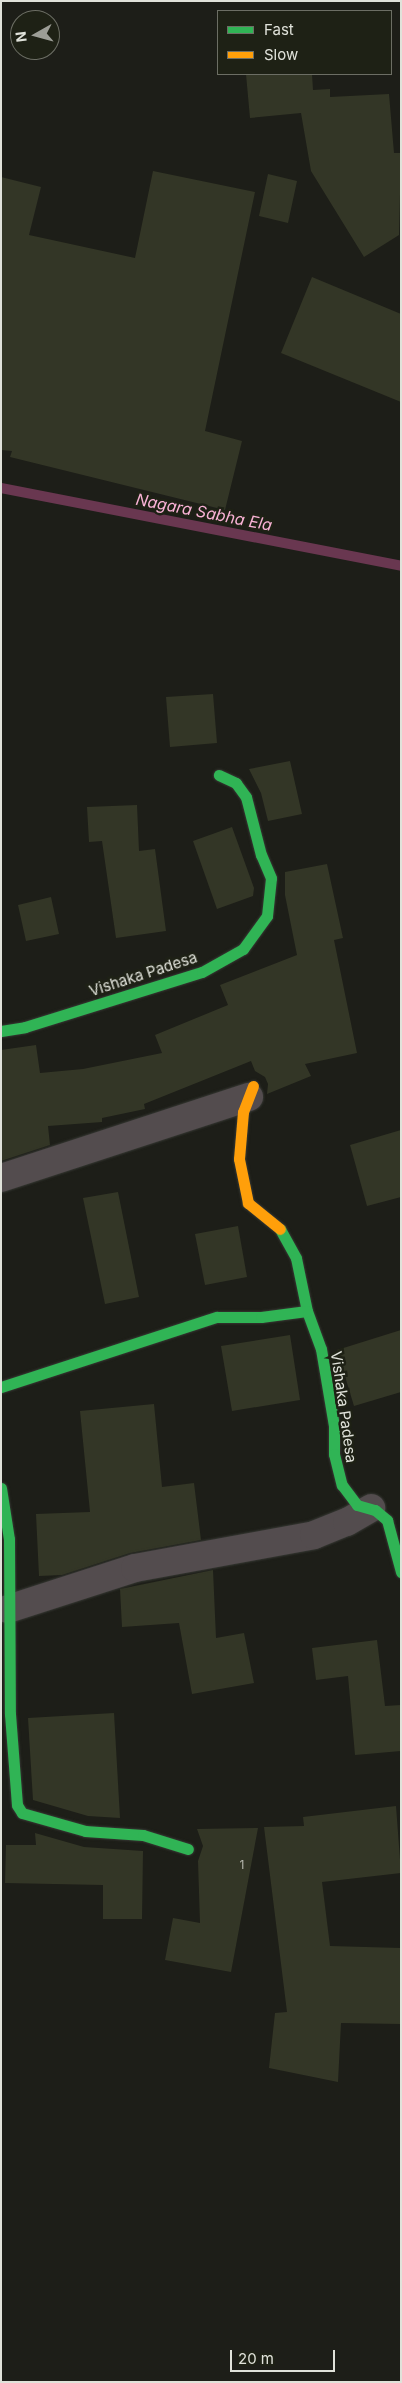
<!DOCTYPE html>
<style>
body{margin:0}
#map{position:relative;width:402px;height:2383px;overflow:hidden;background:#1d1e18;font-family:Inter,sans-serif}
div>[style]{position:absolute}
.stream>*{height:10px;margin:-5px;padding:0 5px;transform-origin:5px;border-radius:5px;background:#693750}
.building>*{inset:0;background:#333626}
.roads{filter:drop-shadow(0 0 1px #373934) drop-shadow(0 0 1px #373934)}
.street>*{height:28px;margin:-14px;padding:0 14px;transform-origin:14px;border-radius:14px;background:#534c4e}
.fast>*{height:11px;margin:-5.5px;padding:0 5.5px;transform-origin:5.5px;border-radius:5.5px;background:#30b455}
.slow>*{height:11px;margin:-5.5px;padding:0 5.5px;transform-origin:5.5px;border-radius:5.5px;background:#ff9f0a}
span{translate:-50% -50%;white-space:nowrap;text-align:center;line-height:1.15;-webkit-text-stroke:5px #1e2115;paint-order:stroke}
.number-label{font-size:12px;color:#b5b7ad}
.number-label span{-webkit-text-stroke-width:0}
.street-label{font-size:15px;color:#e0e2da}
.water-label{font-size:16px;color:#f9b2d6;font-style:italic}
.frame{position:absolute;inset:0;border:2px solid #e0e2da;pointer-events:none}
.legend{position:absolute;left:217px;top:10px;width:175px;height:65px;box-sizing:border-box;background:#1e2115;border:1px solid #6c6e64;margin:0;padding:6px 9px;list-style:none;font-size:15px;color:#e0e2da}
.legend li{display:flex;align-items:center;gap:10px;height:25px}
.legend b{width:25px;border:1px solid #6c6e64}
.north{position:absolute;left:10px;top:10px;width:50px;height:50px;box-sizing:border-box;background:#1e2115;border:1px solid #6c6e64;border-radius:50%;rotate:263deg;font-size:14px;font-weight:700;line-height:20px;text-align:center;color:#e0e2da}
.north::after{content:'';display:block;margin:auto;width:18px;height:22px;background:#9c9d96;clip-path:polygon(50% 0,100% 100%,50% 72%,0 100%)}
.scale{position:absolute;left:230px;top:2350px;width:105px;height:22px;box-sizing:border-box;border:2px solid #e0e2da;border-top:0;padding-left:6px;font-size:15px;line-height:18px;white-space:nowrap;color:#e0e2da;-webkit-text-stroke:4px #1e2115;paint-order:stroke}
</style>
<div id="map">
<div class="stream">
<div style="left:1px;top:488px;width:408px;rotate:11deg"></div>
</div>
<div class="building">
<div style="clip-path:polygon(246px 74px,312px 74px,313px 90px,330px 89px,330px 97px,389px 94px,394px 153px,401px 153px,399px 235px,364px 257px,311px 171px,301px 113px,250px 118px)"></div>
<div style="clip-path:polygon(153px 171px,255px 192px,205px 431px,242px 441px,225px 510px,10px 457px,12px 451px,1px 450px,1px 177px,41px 187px,29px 235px,135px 258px)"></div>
<div style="clip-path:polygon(268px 174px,297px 181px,288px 223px,259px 216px)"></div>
<div style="clip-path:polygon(312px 277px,401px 314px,401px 402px,281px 353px)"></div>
<div style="clip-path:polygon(213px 694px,217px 743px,170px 747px,166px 697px)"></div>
<div style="clip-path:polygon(290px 761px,302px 814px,268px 821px,261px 793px,249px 769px)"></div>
<div style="clip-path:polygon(137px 805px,139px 851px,155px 849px,166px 931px,116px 938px,102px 841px,89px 842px,87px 807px)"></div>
<div style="clip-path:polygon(232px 827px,254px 888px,253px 896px,217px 909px,193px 841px)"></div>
<div style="clip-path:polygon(327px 864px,343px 938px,334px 940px,357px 1053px,305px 1064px,311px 1076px,267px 1094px,268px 1084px,265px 1077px,255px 1071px,251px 1061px,144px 1104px,145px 1109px,102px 1118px,102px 1122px,48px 1126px,50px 1145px,1px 1161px,1px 1050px,36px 1045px,40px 1073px,83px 1069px,162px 1053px,155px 1035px,228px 1005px,220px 985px,297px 955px,285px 895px,285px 872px)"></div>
<div style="clip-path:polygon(51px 897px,59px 934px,26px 941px,18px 905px)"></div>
<div style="clip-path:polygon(401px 1130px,401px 1197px,367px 1206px,350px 1145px)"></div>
<div style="clip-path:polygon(118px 1192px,139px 1297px,105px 1304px,83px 1198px)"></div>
<div style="clip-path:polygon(238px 1226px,247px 1277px,205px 1285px,195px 1234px)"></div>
<div style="clip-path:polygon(401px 1330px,401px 1392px,354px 1406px,337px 1350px)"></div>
<div style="clip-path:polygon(290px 1335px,300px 1400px,232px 1411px,221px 1346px)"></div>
<div style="clip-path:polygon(154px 1404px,162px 1487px,194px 1483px,201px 1540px,130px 1553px,62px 1575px,39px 1576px,36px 1514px,90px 1512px,80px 1411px)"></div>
<div style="clip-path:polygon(213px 1570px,216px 1638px,244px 1633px,254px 1683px,192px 1694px,179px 1623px,122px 1627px,120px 1589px)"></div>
<div style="clip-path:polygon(377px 1640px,385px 1706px,401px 1705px,401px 1751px,355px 1755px,348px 1676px,316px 1680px,312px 1648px)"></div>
<div style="clip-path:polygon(114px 1713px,120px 1818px,88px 1816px,33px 1800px,28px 1718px)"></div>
<div style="clip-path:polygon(396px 1806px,401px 1873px,322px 1882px,330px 1946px,401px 1948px,401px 2024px,341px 2023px,338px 2082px,269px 2068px,275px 2013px,287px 2012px,264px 1827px,304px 1826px,303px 1817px)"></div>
<div style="clip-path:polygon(258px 1828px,231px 1972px,165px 1960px,173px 1918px,200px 1923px,198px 1861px,203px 1846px,197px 1829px)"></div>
<div style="clip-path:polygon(35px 1833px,84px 1847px,143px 1851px,142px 1919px,103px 1919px,103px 1885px,5px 1883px,6px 1845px,36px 1845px)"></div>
</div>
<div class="roads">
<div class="street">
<div style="left:1px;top:1178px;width:261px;rotate:-18.1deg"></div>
<div style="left:8px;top:1609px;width:133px;rotate:-17.9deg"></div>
<div style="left:135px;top:1568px;width:182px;rotate:-10.4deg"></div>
<div style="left:314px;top:1535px;width:35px;rotate:-22deg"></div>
<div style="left:347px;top:1522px;width:28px;rotate:-30deg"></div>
</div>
<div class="fast">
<div style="left:1px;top:1031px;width:24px;rotate:-9deg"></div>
<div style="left:25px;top:1027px;width:185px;rotate:-17.3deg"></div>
<div style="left:202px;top:972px;width:47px;rotate:-29.3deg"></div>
<div style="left:243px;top:949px;width:41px;rotate:-54deg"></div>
<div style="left:267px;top:916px;width:38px;rotate:-84deg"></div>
<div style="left:271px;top:878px;width:25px;rotate:-113deg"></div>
<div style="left:261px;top:855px;width:60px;rotate:-104.5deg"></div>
<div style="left:246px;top:797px;width:17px;rotate:-126deg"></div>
<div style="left:236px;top:783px;width:19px;rotate:-155deg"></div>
<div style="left:280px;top:1229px;width:33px;rotate:61deg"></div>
<div style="left:296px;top:1258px;width:54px;rotate:78.3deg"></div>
<div style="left:307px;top:1311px;width:40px;rotate:69.8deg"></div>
<div style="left:321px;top:1349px;width:78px;rotate:80.4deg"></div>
<div style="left:334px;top:1426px;width:28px;rotate:90deg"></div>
<div style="left:334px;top:1454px;width:32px;rotate:76deg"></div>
<div style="left:342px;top:1485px;width:25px;rotate:53deg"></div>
<div style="left:357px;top:1505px;width:19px;rotate:16deg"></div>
<div style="left:375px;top:1510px;width:16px;rotate:40deg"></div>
<div style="left:387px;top:1520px;width:54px;rotate:74.9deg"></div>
<div style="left:1px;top:1387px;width:227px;rotate:-18deg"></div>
<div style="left:217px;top:1317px;width:44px"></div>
<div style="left:261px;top:1317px;width:46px;rotate:-7.4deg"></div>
<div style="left:1px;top:1488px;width:52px;rotate:81.1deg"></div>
<div style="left:9px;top:1539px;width:175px;rotate:89.7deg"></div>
<div style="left:10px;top:1714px;width:91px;rotate:85.6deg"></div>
<div style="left:17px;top:1805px;width:9px;rotate:58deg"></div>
<div style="left:22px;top:1813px;width:66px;rotate:15.9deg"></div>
<div style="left:85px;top:1831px;width:58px;rotate:3.9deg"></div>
<div style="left:143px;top:1835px;width:47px;rotate:17.3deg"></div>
</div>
<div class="slow">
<div style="left:253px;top:1086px;width:28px;rotate:111deg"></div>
<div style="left:243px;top:1112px;width:47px;rotate:94.9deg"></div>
<div style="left:239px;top:1159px;width:45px;rotate:78.4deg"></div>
<div style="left:248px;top:1203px;width:41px;rotate:39.1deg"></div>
</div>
</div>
<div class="number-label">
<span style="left:242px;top:1865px">1</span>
</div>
<div class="street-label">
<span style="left:143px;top:974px;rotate:-18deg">Vishaka Padesa</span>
<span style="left:344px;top:1407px;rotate:82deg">Vishaka Padesa</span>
</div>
<div class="water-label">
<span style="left:204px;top:512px;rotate:11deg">Nagara Sabha Ela</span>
</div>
<div class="frame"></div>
<ul class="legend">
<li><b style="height:6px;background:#30b455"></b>Fast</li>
<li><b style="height:6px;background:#ff9f0a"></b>Slow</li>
</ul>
<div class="north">N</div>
<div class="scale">20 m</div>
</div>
